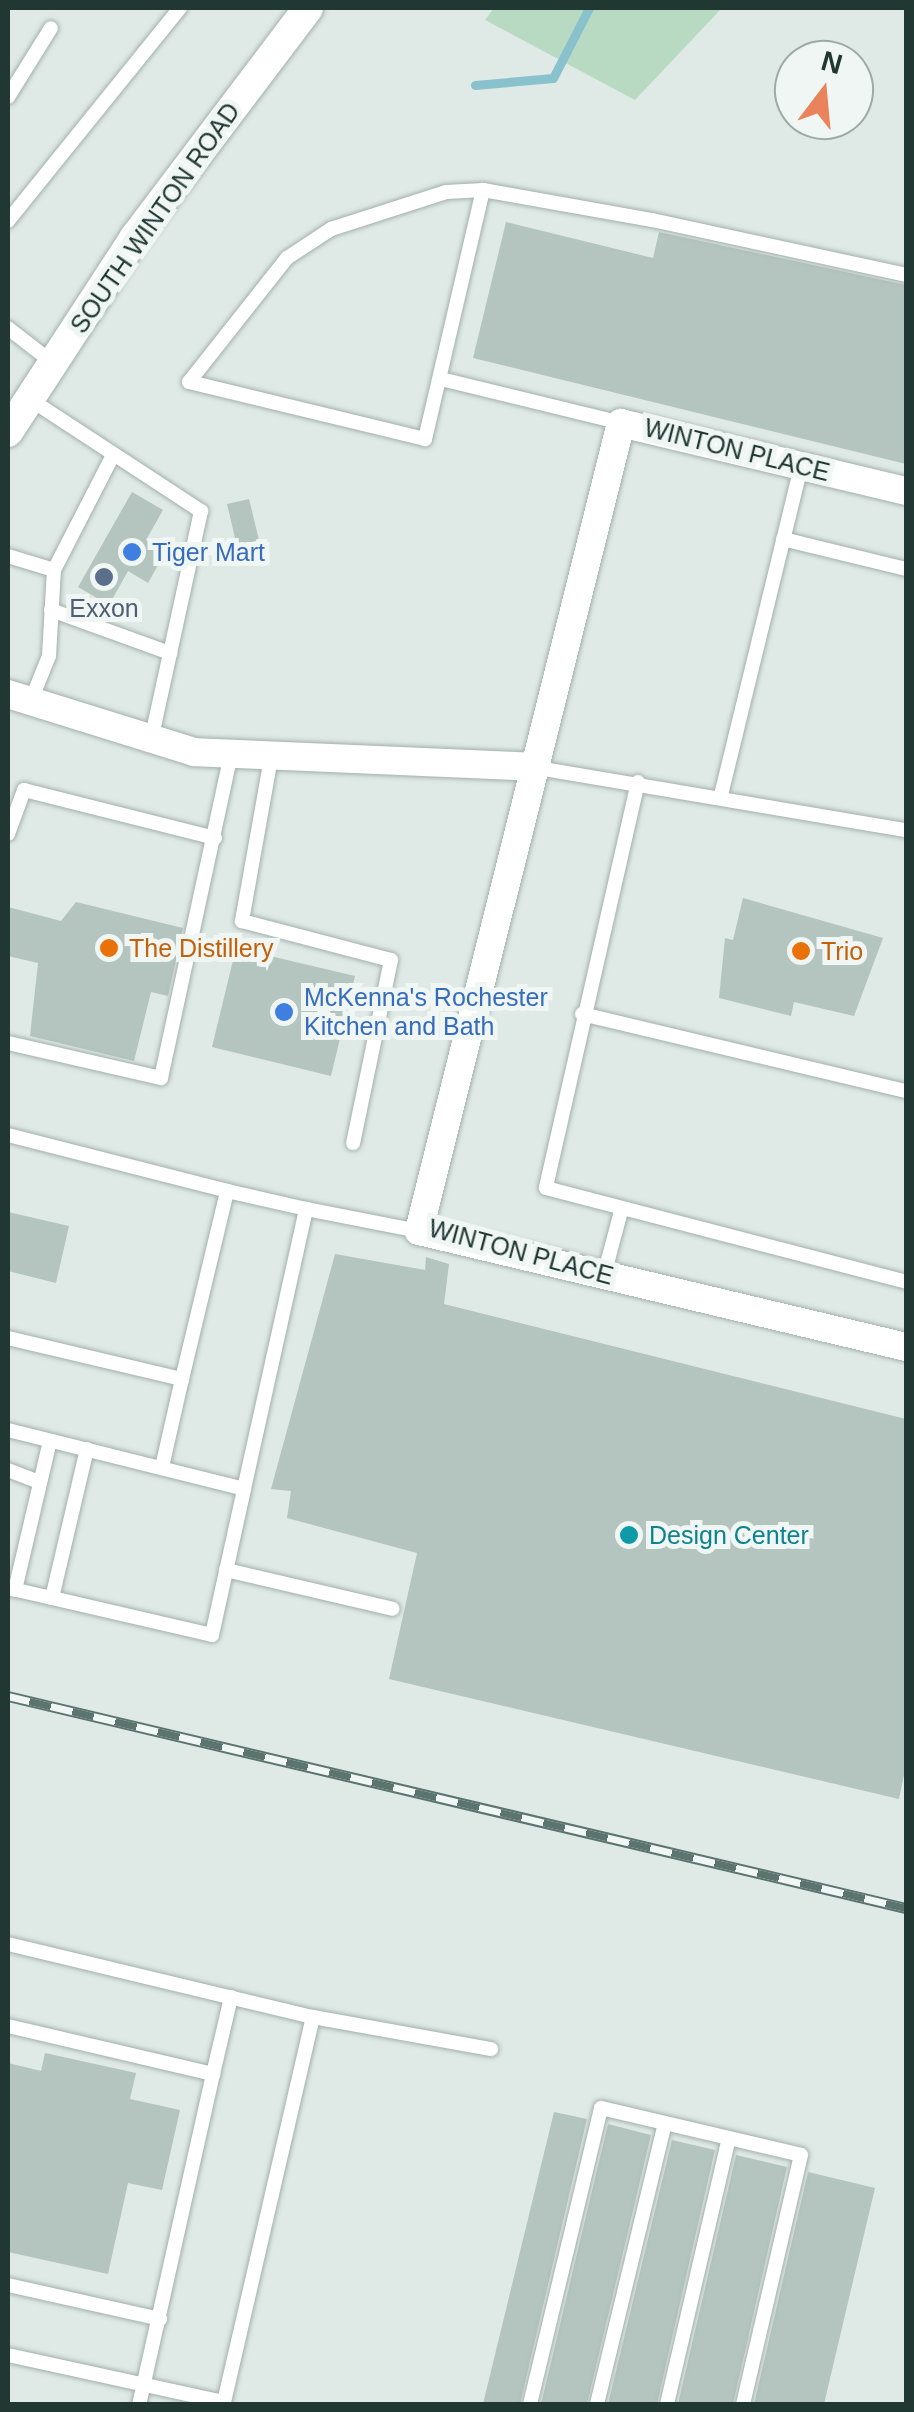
<!DOCTYPE html>
<style>
body{margin:0}
#map{position:relative;width:914px;height:2412px;overflow:hidden;background:#dfe9e5;font-family:Arial,sans-serif}
div>[style]{position:absolute}
.green>*{inset:0;background:#b9dac2}
.stream>*{height:9px;margin:-4.5px;padding:0 4.5px;transform-origin:4.5px;border-radius:4.5px;background:#89c1cc}
.building>*{inset:0;background:#b4c4be}
.roads{filter:drop-shadow(0 0 2px #a2b0ac) drop-shadow(0 0 2px #a2b0ac)}
.service>*{height:14px;margin:-7px;padding:0 7px;transform-origin:7px;border-radius:7px;background:#fff}
.minor>*{height:28px;margin:-14px;padding:0 14px;transform-origin:14px;border-radius:14px;background:#fff}
.secondary>*{height:30px;margin:-15px;padding:0 15px;transform-origin:15px;border-radius:15px;background:#fff}
.rail>*{height:11px;margin-top:-5.5px;transform-origin:0;background:repeating-linear-gradient(90deg,#eff6f3 0 22px,#5b746e 0 44px);box-sizing:border-box;border-block:2px solid #5b746e}
.dots>*{width:28px;height:28px;translate:-50% -50%;box-sizing:border-box;border:5px solid #eff6f3;border-radius:50%}
span{translate:-50% -50%;white-space:nowrap;text-align:center;line-height:1.15;-webkit-text-stroke:10px #eff6f3;paint-order:stroke}
.street-label{font-size:25px;color:#213832}
.shop-label{font-size:25px;color:#366cbe}
.left{translate:0 -50%;text-align:left}
.service-label{font-size:25px;color:#4e5e75}
.food-label{font-size:25px;color:#c56008}
.culture-label{font-size:25px;color:#0d838f}
.frame{position:absolute;inset:0;border:10px solid #213832;pointer-events:none}
.north{position:absolute;left:774px;top:40px;width:100px;height:100px;box-sizing:border-box;background:#eff6f3;border:2px solid #9daaa6;border-radius:50%;rotate:16deg;font-size:28px;font-weight:700;line-height:40px;text-align:center;color:#213832}
.north::after{content:'';display:block;margin:auto;width:35px;height:45px;background:#ea825c;clip-path:polygon(50% 0,100% 100%,50% 72%,0 100%)}
</style>
<div id="map">
<div class="green">
<div style="clip-path:polygon(494px 8px,722px 8px,635px 100px,485px 20px)"></div>
</div>
<div class="stream">
<div style="left:475px;top:85px;width:78px;rotate:-5.1deg"></div>
<div style="left:553px;top:78px;width:79px;rotate:-62.8deg"></div>
</div>
<div class="building">
<div style="clip-path:polygon(506px 222px,653px 258px,659px 232px,906px 285px,906px 464px,473px 358px)"></div>
<div style="clip-path:polygon(132px 492px,163px 510px,146px 540px,166px 551px,148px 583px,128px 571px,109px 605px,78px 587px)"></div>
<div style="clip-path:polygon(249px 499px,259px 540px,237px 546px,227px 504px)"></div>
<div style="clip-path:polygon(743px 898px,883px 938px,854px 1016px,794px 1002px,791px 1016px,719px 998px,725px 938px,733px 940px)"></div>
<div style="clip-path:polygon(76px 902px,183px 928px,168px 996px,151px 992px,134px 1061px,30px 1036px,38px 963px,8px 956px,8px 907px,61px 921px)"></div>
<div style="clip-path:polygon(236px 948px,355px 976px,331px 1076px,212px 1047px)"></div>
<div style="clip-path:polygon(8px 1212px,69px 1226px,56px 1283px,8px 1271px)"></div>
<div style="clip-path:polygon(335px 1254px,425px 1270px,426px 1257px,449px 1264px,444px 1304px,906px 1419px,906px 1765px,899px 1799px,389px 1679px,417px 1553px,287px 1518px,291px 1491px,271px 1489px)"></div>
<div style="clip-path:polygon(45px 2053px,136px 2073px,130px 2099px,180px 2110px,162px 2190px,128px 2183px,108px 2274px,8px 2252px,8px 2063px,41px 2071px)"></div>
<div style="clip-path:polygon(554px 2112px,587px 2119px,520px 2404px,483px 2404px)"></div>
<div style="clip-path:polygon(608px 2124px,651px 2135px,587px 2404px,541px 2404px)"></div>
<div style="clip-path:polygon(672px 2140px,715px 2150px,657px 2404px,608px 2404px)"></div>
<div style="clip-path:polygon(736px 2155px,787px 2167px,733px 2404px,678px 2404px)"></div>
<div style="clip-path:polygon(808px 2172px,875px 2188px,824px 2404px,754px 2404px)"></div>
</div>
<div class="roads">
<div class="service">
<div style="left:8px;top:97px;width:81px;rotate:-58.1deg"></div>
<div style="left:483px;top:190px;width:256px;rotate:103.1deg"></div>
<div style="left:425px;top:439px;width:243px;rotate:-166.4deg"></div>
<div style="left:189px;top:382px;width:158px;rotate:-51.7deg"></div>
<div style="left:287px;top:258px;width:53px;rotate:-33.4deg"></div>
<div style="left:331px;top:229px;width:121px;rotate:-17.8deg"></div>
<div style="left:446px;top:192px;width:37px;rotate:-3deg"></div>
<div style="left:483px;top:190px;width:172px;rotate:10.1deg"></div>
<div style="left:652px;top:220px;width:260px;rotate:12.2deg"></div>
<div style="left:8px;top:221px;width:274px;rotate:-51.1deg"></div>
<div style="left:8px;top:328px;width:57px;rotate:37.9deg"></div>
<div style="left:441px;top:379px;width:185px;rotate:13.7deg"></div>
<div style="left:28px;top:398px;width:207px;rotate:33.2deg"></div>
<div style="left:201px;top:511px;width:234px;rotate:102.3deg"></div>
<div style="left:783px;top:539px;width:127px;rotate:13.7deg"></div>
<div style="left:8px;top:556px;width:48px;rotate:16.9deg"></div>
<div style="left:51px;top:610px;width:127px;rotate:19.9deg"></div>
<div style="left:30px;top:703px;width:51px;rotate:-68deg"></div>
<div style="left:49px;top:656px;width:86px;rotate:-86.7deg"></div>
<div style="left:54px;top:570px;width:127px;rotate:-62.8deg"></div>
<div style="left:271px;top:758px;width:166px;rotate:100.1deg"></div>
<div style="left:242px;top:921px;width:154px;rotate:14.7deg"></div>
<div style="left:391px;top:960px;width:187px;rotate:101.7deg"></div>
<div style="left:532px;top:767px;width:379px;rotate:9.6deg"></div>
<div style="left:638px;top:782px;width:416px;rotate:102.8deg"></div>
<div style="left:546px;top:1188px;width:372px;rotate:14.6deg"></div>
<div style="left:721px;top:795px;width:339px;rotate:-76.3deg"></div>
<div style="left:8px;top:834px;width:47px;rotate:-70deg"></div>
<div style="left:24px;top:790px;width:197px;rotate:14.1deg"></div>
<div style="left:582px;top:1014px;width:333px;rotate:13.4deg"></div>
<div style="left:8px;top:1043px;width:157px;rotate:12.9deg"></div>
<div style="left:161px;top:1078px;width:330px;rotate:-77.8deg"></div>
<div style="left:8px;top:1135px;width:226px;rotate:14.3deg"></div>
<div style="left:604px;top:1275px;width:66px;rotate:-75.1deg"></div>
<div style="left:8px;top:1338px;width:179px;rotate:13.3deg"></div>
<div style="left:182px;top:1379px;width:193px;rotate:-76.5deg"></div>
<div style="left:227px;top:1191px;width:81px;rotate:12.8deg"></div>
<div style="left:8px;top:1430px;width:243px;rotate:14deg"></div>
<div style="left:244px;top:1489px;width:287px;rotate:-77.5deg"></div>
<div style="left:306px;top:1209px;width:115px;rotate:11deg"></div>
<div style="left:162px;top:1467px;width:90px;rotate:-77.2deg"></div>
<div style="left:8px;top:1470px;width:34px;rotate:21deg"></div>
<div style="left:226px;top:1570px;width:171px;rotate:13.1deg"></div>
<div style="left:8px;top:1588px;width:45px;rotate:12.8deg"></div>
<div style="left:52px;top:1598px;width:153px;rotate:-76.8deg"></div>
<div style="left:15px;top:1590px;width:153px;rotate:-76.8deg"></div>
<div style="left:52px;top:1598px;width:164px;rotate:13deg"></div>
<div style="left:212px;top:1635px;width:149px;rotate:-77.6deg"></div>
<div style="left:8px;top:1944px;width:314px;rotate:13.5deg"></div>
<div style="left:313px;top:2017px;width:181px;rotate:10.2deg"></div>
<div style="left:8px;top:2026px;width:211px;rotate:13.2deg"></div>
<div style="left:213px;top:2074px;width:338px;rotate:102.6deg"></div>
<div style="left:213px;top:2074px;width:79px;rotate:-76.8deg"></div>
<div style="left:8px;top:2285px;width:156px;rotate:12.6deg"></div>
<div style="left:8px;top:2355px;width:221px;rotate:12.3deg"></div>
<div style="left:224px;top:2402px;width:395px;rotate:-77deg"></div>
<div style="left:530px;top:2404px;width:304px;rotate:-76.5deg"></div>
<div style="left:601px;top:2108px;width:205px;rotate:13.2deg"></div>
<div style="left:801px;top:2155px;width:256px;rotate:103.1deg"></div>
<div style="left:597px;top:2404px;width:289px;rotate:-76.4deg"></div>
<div style="left:667px;top:2404px;width:273px;rotate:-76.9deg"></div>
</div>
<div class="minor">
<div style="left:906px;top:491px;width:293px;rotate:-166.6deg"></div>
<div style="left:621px;top:423px;width:833px;rotate:104.04deg"></div>
<div style="left:419px;top:1231px;width:501px;rotate:13.4deg"></div>
<div style="left:8px;top:694px;width:195px;rotate:17.3deg"></div>
<div style="left:194px;top:752px;width:337px;rotate:2.5deg"></div>
</div>
<div class="secondary">
<div style="left:8px;top:432px;width:233px;rotate:-56.9deg"></div>
<div style="left:135px;top:237px;width:287px;rotate:-52.9deg"></div>
</div>
</div>
<div class="rail">
<div style="left:8px;top:1696px;width:923px;rotate:13.28deg"></div>
</div>
<div class="dots">
<div style="left:132px;top:552px;background:#3f7fe0"></div>
<div style="left:104px;top:577px;background:#5c6f8a"></div>
<div style="left:109px;top:948px;background:#e8710a"></div>
<div style="left:801px;top:951px;background:#e8710a"></div>
<div style="left:284px;top:1012px;background:#3f7fe0"></div>
<div style="left:629px;top:1535px;background:#0f9aa8"></div>
</div>
<div class="street-label">
<span style="left:155px;top:218px;rotate:-55deg">SOUTH WINTON ROAD</span>
<span style="left:737px;top:450px;rotate:14deg">WINTON PLACE</span>
<span style="left:521px;top:1252px;rotate:15deg">WINTON PLACE</span>
</div>
<div class="shop-label">
<span class="left" style="left:152px;top:552px">Tiger Mart</span>
<span class="left" style="left:304px;top:1012px">McKenna's Rochester<br>Kitchen and Bath</span>
</div>
<div class="service-label">
<span style="left:104px;top:608px">Exxon</span>
</div>
<div class="food-label">
<span class="left" style="left:129px;top:948px">The Distillery</span>
<span class="left" style="left:821px;top:951px">Trio</span>
</div>
<div class="culture-label">
<span class="left" style="left:649px;top:1535px">Design Center</span>
</div>
<div class="frame"></div>
<div class="north">N</div>
</div>
